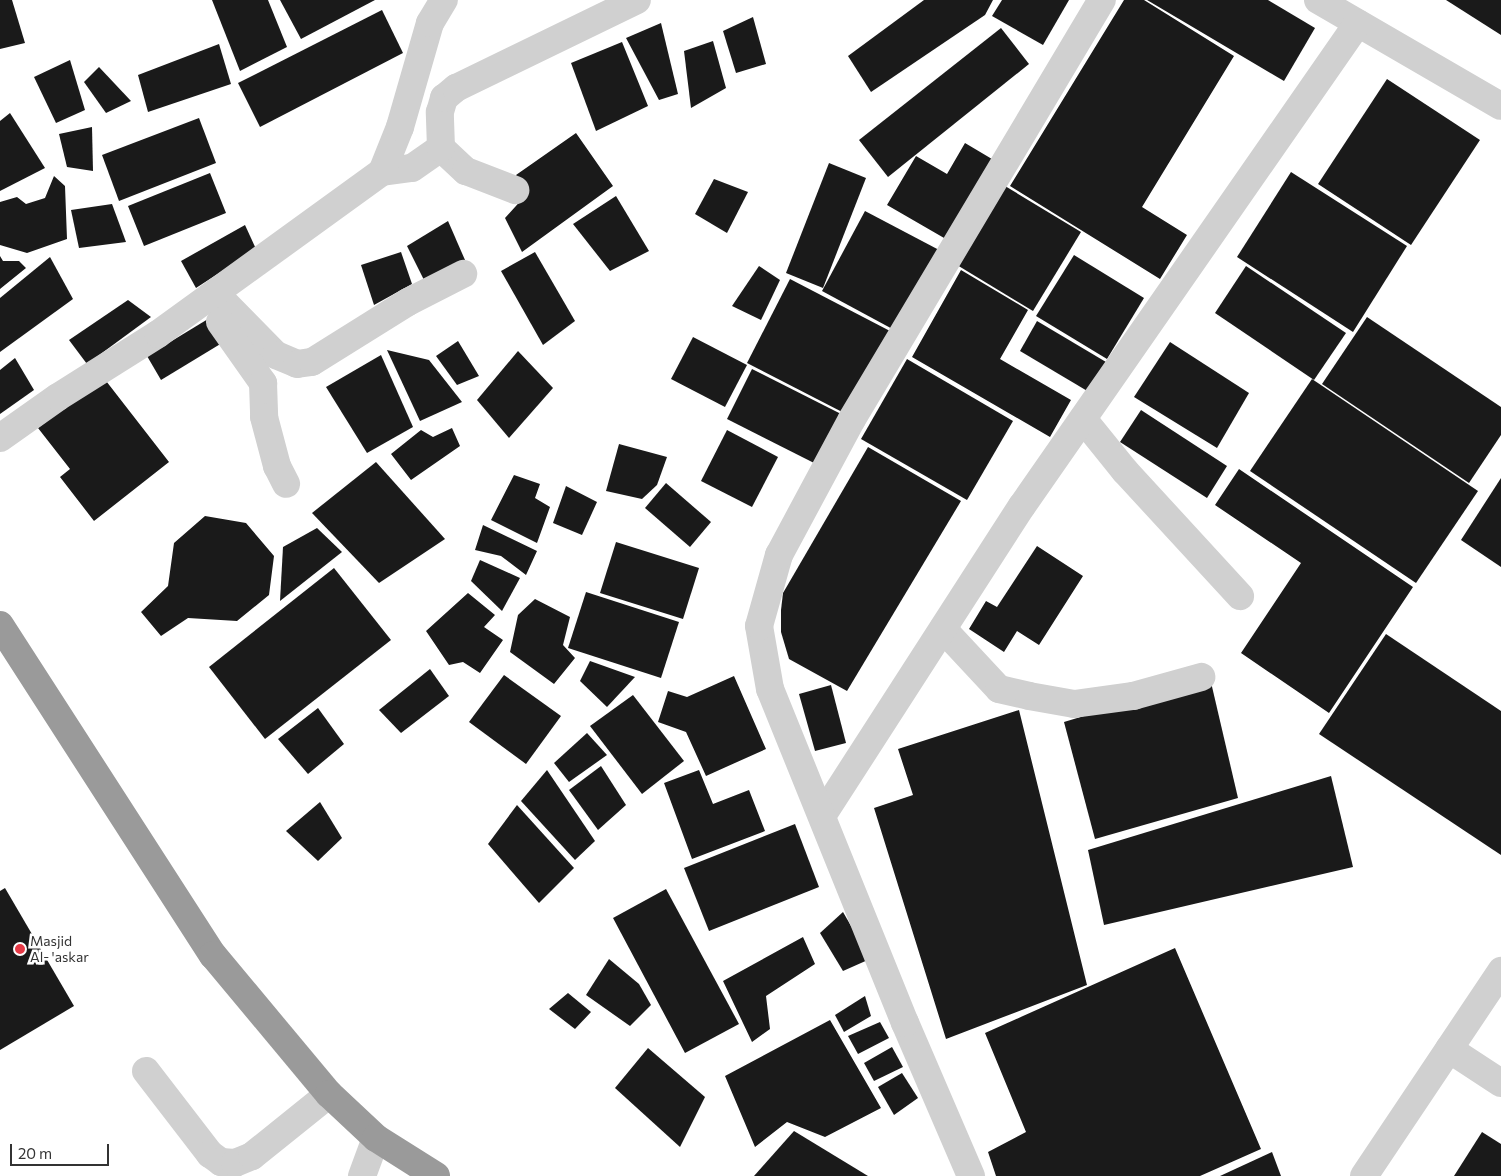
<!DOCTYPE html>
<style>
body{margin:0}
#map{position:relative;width:1501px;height:1176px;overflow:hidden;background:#fff;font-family:Commissioner,sans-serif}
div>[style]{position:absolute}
.building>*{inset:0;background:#1a1a1a}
.minor>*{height:28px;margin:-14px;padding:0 14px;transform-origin:14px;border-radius:14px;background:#d0d0d0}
.highway>*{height:28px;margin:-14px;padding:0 14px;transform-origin:14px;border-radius:14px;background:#9a9a9a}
.dots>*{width:14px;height:14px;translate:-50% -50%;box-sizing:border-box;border:2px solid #fff;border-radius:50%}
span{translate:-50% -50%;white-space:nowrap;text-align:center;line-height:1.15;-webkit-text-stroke:5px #fff;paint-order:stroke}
.poi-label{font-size:14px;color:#333}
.left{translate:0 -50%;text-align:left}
.scale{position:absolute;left:10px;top:1144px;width:99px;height:22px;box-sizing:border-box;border:2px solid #333;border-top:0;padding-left:6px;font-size:15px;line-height:18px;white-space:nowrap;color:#333;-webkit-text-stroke:4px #fff;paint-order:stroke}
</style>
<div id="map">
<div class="building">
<div style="clip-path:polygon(0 0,12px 0,25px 43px,0 49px)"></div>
<div style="clip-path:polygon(212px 0,268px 0,287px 47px,240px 71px)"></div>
<div style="clip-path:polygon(280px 0,375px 0,301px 39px)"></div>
<div style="clip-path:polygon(924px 0,993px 0,985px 15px,871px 92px,848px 56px)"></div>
<div style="clip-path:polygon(1002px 0,1069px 0,1043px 45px,992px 16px)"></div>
<div style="clip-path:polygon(1124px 0,1144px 0,1234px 56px,1142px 207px,1187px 235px,1160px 279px,1010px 186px)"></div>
<div style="clip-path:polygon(1147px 0,1268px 0,1315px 28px,1284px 81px)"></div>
<div style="clip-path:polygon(1446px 0,1501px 0,1501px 35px)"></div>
<div style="clip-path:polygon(382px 10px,403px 53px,260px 127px,238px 83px)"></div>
<div style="clip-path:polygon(753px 17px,766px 64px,736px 73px,723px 31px)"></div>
<div style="clip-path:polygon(661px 23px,678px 94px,659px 100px,626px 38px)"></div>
<div style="clip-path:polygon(1001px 28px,1029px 64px,888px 177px,859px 140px)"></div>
<div style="clip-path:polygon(713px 41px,726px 88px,691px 108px,684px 51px)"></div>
<div style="clip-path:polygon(622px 42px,648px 106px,596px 131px,571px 63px)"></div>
<div style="clip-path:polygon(219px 44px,231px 84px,148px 112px,138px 75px)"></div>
<div style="clip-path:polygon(70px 60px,85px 110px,56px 123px,34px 77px)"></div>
<div style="clip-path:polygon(99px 67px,131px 101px,106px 113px,84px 82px)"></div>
<div style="clip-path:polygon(1387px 79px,1480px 140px,1411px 245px,1318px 184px)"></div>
<div style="clip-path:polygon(10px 113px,45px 168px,0 191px,0 121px)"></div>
<div style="clip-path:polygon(199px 118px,216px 163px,119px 201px,102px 155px)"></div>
<div style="clip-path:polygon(92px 127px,93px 171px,67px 167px,59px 134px)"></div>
<div style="clip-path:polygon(576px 133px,613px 186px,522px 252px,505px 218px,525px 196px,516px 175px)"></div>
<div style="clip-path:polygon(965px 143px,997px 162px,951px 242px,887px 205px,916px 156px,947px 174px)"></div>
<div style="clip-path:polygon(829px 163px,866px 178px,823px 288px,786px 273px)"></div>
<div style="clip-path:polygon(1291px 172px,1407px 246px,1353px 332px,1237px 257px)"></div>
<div style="clip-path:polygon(210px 173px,226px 213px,144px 246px,128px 206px)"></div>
<div style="clip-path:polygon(54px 176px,65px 186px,67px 239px,27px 253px,0 245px,0 202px,17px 197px,26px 204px,45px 198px)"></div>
<div style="clip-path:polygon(714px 179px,748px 192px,727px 233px,695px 214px)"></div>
<div style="clip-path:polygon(1005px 186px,1081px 232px,1033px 311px,957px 265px)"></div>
<div style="clip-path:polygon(616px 196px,649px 251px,610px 271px,573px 224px)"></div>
<div style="clip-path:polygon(112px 204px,126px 242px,79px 248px,71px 210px)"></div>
<div style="clip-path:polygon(865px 211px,941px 251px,898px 332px,822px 291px)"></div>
<div style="clip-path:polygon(448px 221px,465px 260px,424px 280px,407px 246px)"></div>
<div style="clip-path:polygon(245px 225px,256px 249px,196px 288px,181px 261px)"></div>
<div style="clip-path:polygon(401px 252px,412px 284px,374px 305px,361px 265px)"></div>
<div style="clip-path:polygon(535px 252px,575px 321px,543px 345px,501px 271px)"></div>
<div style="clip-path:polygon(1074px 255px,1144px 298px,1107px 359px,1036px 316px)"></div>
<div style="clip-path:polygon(0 256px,3px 261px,19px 261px,26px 268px,0 289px)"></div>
<div style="clip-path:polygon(50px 257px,73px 299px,0 352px,0 298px)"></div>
<div style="clip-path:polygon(759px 266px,780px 280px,761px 320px,732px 306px)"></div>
<div style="clip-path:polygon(1246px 266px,1346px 333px,1314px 380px,1215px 313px)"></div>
<div style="clip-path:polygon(961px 270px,1028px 310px,1000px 359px,1071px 400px,1050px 437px,912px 357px)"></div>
<div style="clip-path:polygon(790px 279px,890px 331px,848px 415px,747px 363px)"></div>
<div style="clip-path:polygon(128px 300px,151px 317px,87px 364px,69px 340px)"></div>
<div style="clip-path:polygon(1367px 317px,1501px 407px,1501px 435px,1469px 483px,1322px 384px)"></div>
<div style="clip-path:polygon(208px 319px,222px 343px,161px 380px,147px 356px)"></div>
<div style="clip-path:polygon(1037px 321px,1106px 362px,1089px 392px,1020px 351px)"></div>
<div style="clip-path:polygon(693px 337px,747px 365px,725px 407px,671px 379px)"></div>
<div style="clip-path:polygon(458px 341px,479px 376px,457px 385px,436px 356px)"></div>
<div style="clip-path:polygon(1170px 342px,1249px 393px,1217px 448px,1134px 397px)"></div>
<div style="clip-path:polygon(387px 350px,429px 360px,462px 402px,420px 421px)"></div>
<div style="clip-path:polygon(518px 351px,553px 388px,509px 438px,477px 400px)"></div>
<div style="clip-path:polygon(381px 355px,413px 427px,367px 453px,326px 387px)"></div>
<div style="clip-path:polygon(15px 358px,34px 390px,0 414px,0 370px)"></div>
<div style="clip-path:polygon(907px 359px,1013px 421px,967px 500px,861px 439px)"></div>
<div style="clip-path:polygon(752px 369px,845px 416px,820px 466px,727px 419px)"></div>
<div style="clip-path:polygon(103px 377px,169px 462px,94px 521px,60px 477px,70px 469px,38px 428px)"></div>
<div style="clip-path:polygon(1312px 379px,1478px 491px,1416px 583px,1250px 471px)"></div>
<div style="clip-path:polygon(1141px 410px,1227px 466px,1207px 498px,1120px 442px)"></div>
<div style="clip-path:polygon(452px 428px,460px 446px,411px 480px,391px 454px,421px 430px,433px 437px)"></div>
<div style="clip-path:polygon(727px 430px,778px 457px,752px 507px,701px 481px)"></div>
<div style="clip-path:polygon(619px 444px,667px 457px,657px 485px,642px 499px,606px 491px)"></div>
<div style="clip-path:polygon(868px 447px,961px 501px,847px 691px,789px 659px,781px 632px,781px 610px,783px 593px)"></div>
<div style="clip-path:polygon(376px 462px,445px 539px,379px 583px,312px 513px)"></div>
<div style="clip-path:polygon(1239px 469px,1413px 587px,1329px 713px,1241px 653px,1301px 563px,1215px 505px)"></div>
<div style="clip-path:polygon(514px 475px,540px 484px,535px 498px,550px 507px,537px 543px,491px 520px)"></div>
<div style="clip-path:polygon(1501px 478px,1501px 567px,1461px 540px)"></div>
<div style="clip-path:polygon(666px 483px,711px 522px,690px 547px,645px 508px)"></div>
<div style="clip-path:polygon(566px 486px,597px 502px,582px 535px,553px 523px)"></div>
<div style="clip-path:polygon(205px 516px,246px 523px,274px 556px,269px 595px,237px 621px,188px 618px,161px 636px,141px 612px,168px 586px,174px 543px)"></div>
<div style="clip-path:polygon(483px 525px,537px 551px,526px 575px,501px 556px,475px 550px)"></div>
<div style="clip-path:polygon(317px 528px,342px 552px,280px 601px,283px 547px)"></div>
<div style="clip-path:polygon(616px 542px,699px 568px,683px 619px,600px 593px)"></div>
<div style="clip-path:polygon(1037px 546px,1083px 576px,1039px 645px,1017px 631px,1004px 652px,969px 629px,986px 601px,997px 607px)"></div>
<div style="clip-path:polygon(480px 560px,520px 578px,502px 611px,471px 581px)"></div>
<div style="clip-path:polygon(334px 568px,391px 640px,265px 739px,209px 667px)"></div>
<div style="clip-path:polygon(586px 592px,679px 622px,661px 678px,568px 648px)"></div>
<div style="clip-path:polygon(468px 593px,495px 615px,484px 627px,503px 640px,480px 673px,463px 662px,449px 665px,426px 631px)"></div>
<div style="clip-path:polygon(535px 599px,570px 617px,563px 645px,575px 658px,554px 684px,510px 652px,518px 615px)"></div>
<div style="clip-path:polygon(1386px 634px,1501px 711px,1501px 855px,1319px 734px)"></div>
<div style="clip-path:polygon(590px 661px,635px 677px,607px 707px,580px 681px)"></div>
<div style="clip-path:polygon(430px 669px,449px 696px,401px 733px,379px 710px)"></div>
<div style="clip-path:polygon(504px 675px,561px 716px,526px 764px,469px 722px)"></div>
<div style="clip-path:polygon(734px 676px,766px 749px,706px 776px,686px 732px,658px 722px,668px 691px,687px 697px)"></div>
<div style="clip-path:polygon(1210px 678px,1238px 798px,1095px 839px,1064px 722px)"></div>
<div style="clip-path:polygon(831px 685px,846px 743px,815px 751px,799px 694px)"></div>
<div style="clip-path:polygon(633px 695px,684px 761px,642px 794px,590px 726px)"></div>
<div style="clip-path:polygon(318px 708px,344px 744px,308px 774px,278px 739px)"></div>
<div style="clip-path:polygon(1019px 710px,1087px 985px,946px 1039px,874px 808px,913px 795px,898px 749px)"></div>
<div style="clip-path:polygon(587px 733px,607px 755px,569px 782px,554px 763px)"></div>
<div style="clip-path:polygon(601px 766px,626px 805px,598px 830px,569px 790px)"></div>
<div style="clip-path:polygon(547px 770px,595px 841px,575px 860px,521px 801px)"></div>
<div style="clip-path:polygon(699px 770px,713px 804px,749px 790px,765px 831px,692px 859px,664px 783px)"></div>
<div style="clip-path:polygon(1331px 776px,1353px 867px,1104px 925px,1088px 850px)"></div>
<div style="clip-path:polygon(320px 802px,342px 838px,318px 861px,286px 831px)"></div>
<div style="clip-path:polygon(517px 805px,574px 868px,539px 903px,488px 844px)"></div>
<div style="clip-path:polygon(795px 824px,819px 887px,709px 931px,684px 868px)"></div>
<div style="clip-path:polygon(5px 888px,74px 1006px,0 1050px,0 891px)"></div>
<div style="clip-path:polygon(666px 889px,739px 1024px,685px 1053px,613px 918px)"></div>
<div style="clip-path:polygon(843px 912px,870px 959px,843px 971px,820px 933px)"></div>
<div style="clip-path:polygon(803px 937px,815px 964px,766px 996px,770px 1029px,752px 1042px,723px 981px)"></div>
<div style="clip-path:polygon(1175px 948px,1261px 1149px,1200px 1176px,996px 1176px,988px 1152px,1026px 1132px,985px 1033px)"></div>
<div style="clip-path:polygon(609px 959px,639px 984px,651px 1005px,630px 1026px,586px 995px)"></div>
<div style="clip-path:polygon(568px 993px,591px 1012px,575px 1029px,549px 1009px)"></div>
<div style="clip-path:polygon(865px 996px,871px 1016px,844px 1032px,835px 1015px)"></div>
<div style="clip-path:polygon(830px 1020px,881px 1108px,825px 1137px,787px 1122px,755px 1147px,725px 1076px)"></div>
<div style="clip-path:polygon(880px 1022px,889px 1038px,858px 1054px,848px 1036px)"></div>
<div style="clip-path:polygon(892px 1047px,903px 1067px,874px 1081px,864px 1063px)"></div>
<div style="clip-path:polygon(648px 1048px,705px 1097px,680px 1147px,615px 1088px)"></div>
<div style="clip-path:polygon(902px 1073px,918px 1098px,894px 1115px,878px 1087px)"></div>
<div style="clip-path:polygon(794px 1131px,868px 1176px,754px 1176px)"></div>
<div style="clip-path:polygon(1482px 1132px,1501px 1144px,1501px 1176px,1454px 1176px)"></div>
<div style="clip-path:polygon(1272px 1152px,1281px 1176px,1220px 1176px)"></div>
</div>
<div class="minor">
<div style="left:1318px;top:0;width:211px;rotate:30.1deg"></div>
<div style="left:441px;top:148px;width:34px;rotate:43deg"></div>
<div style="left:466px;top:171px;width:53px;rotate:21.2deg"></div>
<div style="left:382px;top:172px;width:30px;rotate:-8deg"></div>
<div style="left:412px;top:168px;width:35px;rotate:-35deg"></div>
<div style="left:441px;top:148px;width:36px;rotate:-92deg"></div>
<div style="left:440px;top:112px;width:15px;rotate:-74deg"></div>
<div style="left:444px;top:98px;width:16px;rotate:-40deg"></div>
<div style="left:456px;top:88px;width:201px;rotate:-25.9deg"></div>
<div style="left:215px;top:293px;width:87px;rotate:45.5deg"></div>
<div style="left:276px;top:355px;width:23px;rotate:23deg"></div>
<div style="left:297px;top:364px;width:15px;rotate:-8deg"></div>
<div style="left:312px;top:362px;width:113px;rotate:-32deg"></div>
<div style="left:408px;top:302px;width:62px;rotate:-27deg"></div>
<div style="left:220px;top:322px;width:75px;rotate:54.8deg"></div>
<div style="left:263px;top:383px;width:34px;rotate:88deg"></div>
<div style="left:264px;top:417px;width:51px;rotate:75.1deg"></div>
<div style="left:277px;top:466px;width:20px;rotate:63deg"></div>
<div style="left:1083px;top:419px;width:67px;rotate:51.1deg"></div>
<div style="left:1125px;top:471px;width:170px;rotate:47.4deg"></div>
<div style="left:0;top:438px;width:71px;rotate:-35.3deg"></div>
<div style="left:58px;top:397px;width:118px;rotate:-32.2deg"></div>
<div style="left:158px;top:334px;width:276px;rotate:-35.9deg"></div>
<div style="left:382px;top:172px;width:48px;rotate:-68.2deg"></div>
<div style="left:400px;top:127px;width:108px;rotate:-73.9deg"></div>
<div style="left:430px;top:23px;width:27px;rotate:-59deg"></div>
<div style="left:943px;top:629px;width:82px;rotate:47deg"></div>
<div style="left:999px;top:689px;width:31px;rotate:13deg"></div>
<div style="left:1029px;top:696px;width:46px;rotate:10.1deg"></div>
<div style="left:1074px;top:704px;width:60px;rotate:-7.7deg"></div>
<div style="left:1133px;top:696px;width:71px;rotate:-15.6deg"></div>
<div style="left:822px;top:816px;width:369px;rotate:-57.2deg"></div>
<div style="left:1022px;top:506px;width:588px;rotate:-55.18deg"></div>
<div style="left:1449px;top:1049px;width:62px;rotate:33.2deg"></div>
<div style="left:146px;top:1071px;width:105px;rotate:52.4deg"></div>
<div style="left:210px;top:1154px;width:14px;rotate:36deg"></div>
<div style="left:221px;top:1162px;width:14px;rotate:4deg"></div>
<div style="left:235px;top:1163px;width:18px;rotate:-22deg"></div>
<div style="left:252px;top:1156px;width:99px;rotate:-38.8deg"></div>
<div style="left:362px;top:1176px;width:40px;rotate:-69.8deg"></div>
<div style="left:971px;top:1176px;width:167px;rotate:-113.3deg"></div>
<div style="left:905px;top:1023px;width:360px;rotate:-112deg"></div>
<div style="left:770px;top:689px;width:64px;rotate:-99.9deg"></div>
<div style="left:759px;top:626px;width:74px;rotate:-74.3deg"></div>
<div style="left:779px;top:555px;width:154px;rotate:-61.8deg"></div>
<div style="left:852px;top:419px;width:488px;rotate:-59.2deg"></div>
<div style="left:1364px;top:1176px;width:247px;rotate:-56.2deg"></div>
</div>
<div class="highway">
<div style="left:0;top:625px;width:393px;rotate:57.2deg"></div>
<div style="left:213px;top:955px;width:181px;rotate:50.2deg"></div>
<div style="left:329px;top:1094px;width:64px;rotate:43.1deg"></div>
<div style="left:376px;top:1138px;width:71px;rotate:32.3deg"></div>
</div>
<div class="dots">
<div style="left:20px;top:949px;background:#e63946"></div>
</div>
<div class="poi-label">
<span class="left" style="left:30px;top:949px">Masjid<br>Al- 'askar</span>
</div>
<div class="scale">20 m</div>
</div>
